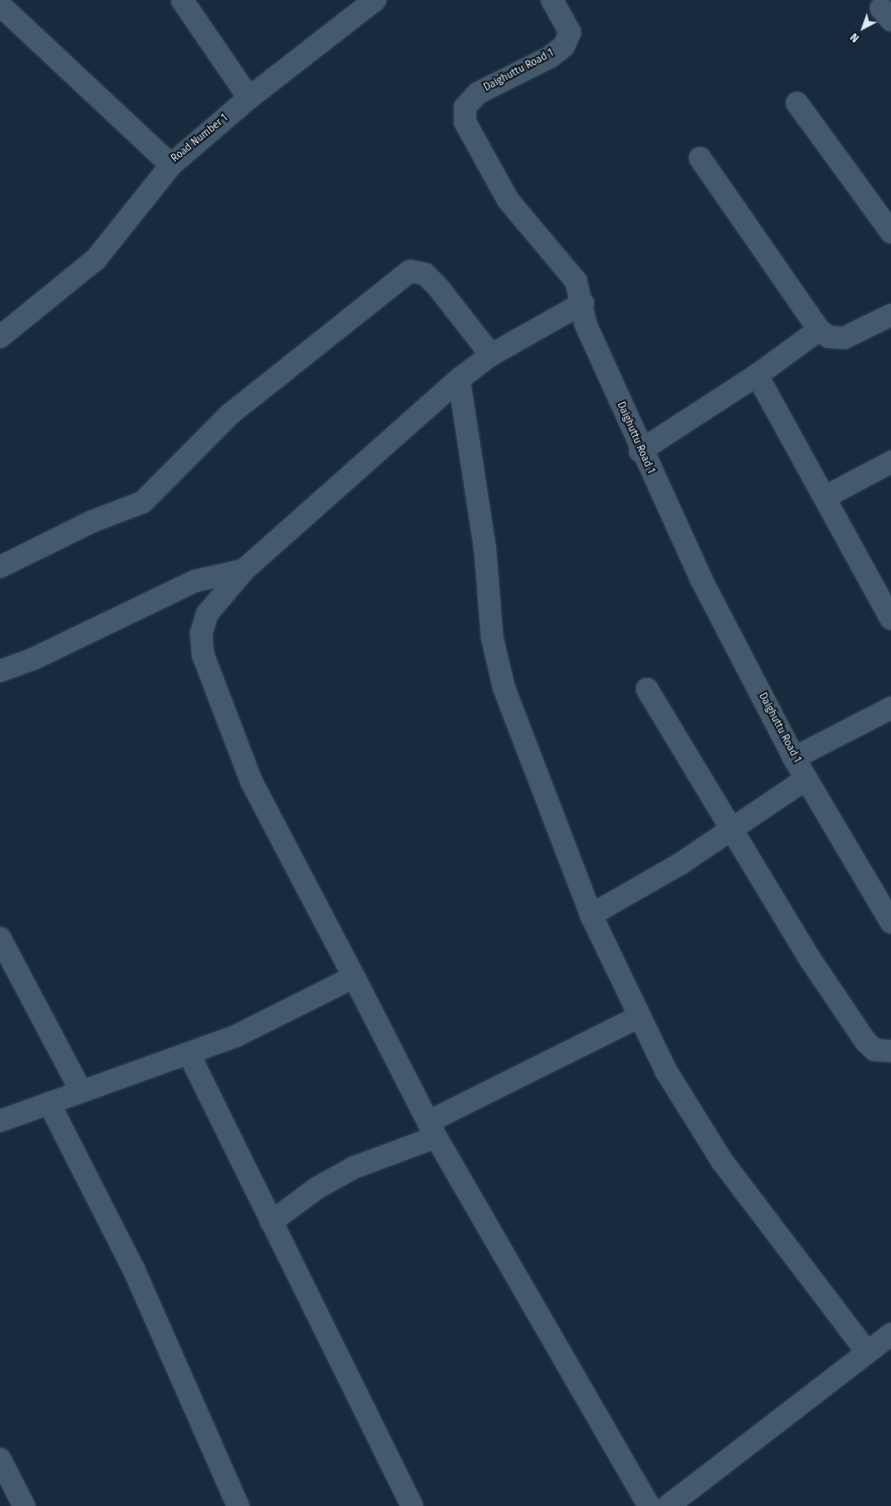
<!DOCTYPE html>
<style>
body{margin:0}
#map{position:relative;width:891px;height:1506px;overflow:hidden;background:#182b3e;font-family:"Fira Sans",sans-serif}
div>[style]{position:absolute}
.roads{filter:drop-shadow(0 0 1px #374756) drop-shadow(0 0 1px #374756)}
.minor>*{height:22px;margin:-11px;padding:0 11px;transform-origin:11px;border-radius:11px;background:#43596d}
span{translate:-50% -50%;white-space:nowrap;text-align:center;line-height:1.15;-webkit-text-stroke:3.5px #0b131b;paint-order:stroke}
.street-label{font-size:10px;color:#deeaf6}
.north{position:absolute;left:843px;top:8px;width:40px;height:40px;-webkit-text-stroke:3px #0b131b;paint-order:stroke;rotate:221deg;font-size:11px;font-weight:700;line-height:16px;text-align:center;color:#deeaf6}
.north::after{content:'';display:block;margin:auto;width:14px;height:18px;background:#deeaf6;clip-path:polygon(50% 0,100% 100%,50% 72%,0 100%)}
</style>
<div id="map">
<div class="roads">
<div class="minor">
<div style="left:182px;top:0;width:119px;rotate:55.6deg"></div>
<div style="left:552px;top:0;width:37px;rotate:61deg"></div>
<div style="left:570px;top:32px;width:15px;rotate:113deg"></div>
<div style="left:564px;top:46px;width:18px;rotate:142deg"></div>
<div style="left:550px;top:57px;width:80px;rotate:153.4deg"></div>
<div style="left:478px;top:93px;width:19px;rotate:133deg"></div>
<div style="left:465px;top:107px;width:15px;rotate:90deg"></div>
<div style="left:465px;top:122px;width:89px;rotate:61.1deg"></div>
<div style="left:508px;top:200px;width:106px;rotate:50deg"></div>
<div style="left:576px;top:281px;width:45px;rotate:77.2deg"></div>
<div style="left:586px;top:325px;width:279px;rotate:65.6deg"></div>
<div style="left:701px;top:579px;width:202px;rotate:62.5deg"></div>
<div style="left:794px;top:758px;width:191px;rotate:59.4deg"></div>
<div style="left:0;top:5px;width:234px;rotate:43.1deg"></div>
<div style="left:171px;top:165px;width:103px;rotate:-40.7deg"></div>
<div style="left:249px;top:98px;width:160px;rotate:-37.9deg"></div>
<div style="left:881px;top:8px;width:16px;rotate:50deg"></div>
<div style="left:797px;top:103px;width:160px;rotate:53.9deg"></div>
<div style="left:700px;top:158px;width:209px;rotate:55.3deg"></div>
<div style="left:819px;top:330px;width:12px;rotate:35deg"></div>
<div style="left:829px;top:337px;width:15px;rotate:4deg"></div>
<div style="left:844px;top:338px;width:52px;rotate:-26.1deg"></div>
<div style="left:583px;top:303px;width:106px;rotate:150.5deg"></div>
<div style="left:491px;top:355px;width:40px;rotate:143deg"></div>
<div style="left:459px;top:379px;width:171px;rotate:81.3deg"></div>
<div style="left:485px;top:548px;width:89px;rotate:85.5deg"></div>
<div style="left:492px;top:637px;width:52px;rotate:76.8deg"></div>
<div style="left:504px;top:688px;width:243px;rotate:69deg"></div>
<div style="left:591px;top:915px;width:173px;rotate:64.3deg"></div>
<div style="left:666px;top:1071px;width:106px;rotate:58.1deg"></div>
<div style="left:722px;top:1161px;width:240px;rotate:52.8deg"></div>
<div style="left:0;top:337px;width:124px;rotate:-39.1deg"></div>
<div style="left:96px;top:259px;width:120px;rotate:-51.4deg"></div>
<div style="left:757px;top:375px;width:77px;rotate:-36deg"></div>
<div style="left:640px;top:451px;width:140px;rotate:-33deg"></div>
<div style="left:757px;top:375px;width:278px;rotate:61.2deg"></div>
<div style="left:825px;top:497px;width:75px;rotate:-27.9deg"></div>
<div style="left:0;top:567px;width:104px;rotate:-26.3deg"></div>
<div style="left:93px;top:521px;width:53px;rotate:-20.8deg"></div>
<div style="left:143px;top:502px;width:122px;rotate:-45.3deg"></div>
<div style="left:229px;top:415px;width:231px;rotate:-38.5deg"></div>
<div style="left:410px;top:271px;width:15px;rotate:11deg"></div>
<div style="left:425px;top:274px;width:18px;rotate:45deg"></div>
<div style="left:438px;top:287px;width:86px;rotate:52.1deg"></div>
<div style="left:0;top:671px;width:35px;rotate:-20deg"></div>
<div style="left:33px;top:659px;width:180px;rotate:-25.7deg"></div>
<div style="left:195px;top:581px;width:50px;rotate:-12.7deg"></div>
<div style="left:647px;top:689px;width:315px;rotate:58.9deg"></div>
<div style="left:810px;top:959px;width:100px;rotate:56deg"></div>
<div style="left:866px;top:1042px;width:12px;rotate:42deg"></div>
<div style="left:875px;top:1050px;width:16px;rotate:4deg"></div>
<div style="left:794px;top:758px;width:109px;rotate:-27.3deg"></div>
<div style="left:591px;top:915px;width:103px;rotate:-29.8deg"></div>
<div style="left:680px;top:864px;width:152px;rotate:-34deg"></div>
<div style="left:0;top:938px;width:173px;rotate:62.1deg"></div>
<div style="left:354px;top:977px;width:219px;rotate:-117.7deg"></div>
<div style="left:252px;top:783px;width:137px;rotate:-110.9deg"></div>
<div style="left:203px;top:655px;width:21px;rotate:-95deg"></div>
<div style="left:201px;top:634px;width:21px;rotate:-73deg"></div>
<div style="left:207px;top:614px;width:57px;rotate:-49.9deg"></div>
<div style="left:244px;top:570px;width:288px;rotate:-41.6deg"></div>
<div style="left:189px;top:1054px;width:504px;rotate:63.74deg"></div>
<div style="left:49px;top:1103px;width:187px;rotate:63deg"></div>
<div style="left:134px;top:1270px;width:258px;rotate:66.2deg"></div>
<div style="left:0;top:1121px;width:251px;rotate:-19.8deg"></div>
<div style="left:236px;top:1036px;width:132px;rotate:-26.6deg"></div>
<div style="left:354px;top:977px;width:180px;rotate:62.9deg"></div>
<div style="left:436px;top:1137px;width:426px;rotate:60deg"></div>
<div style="left:428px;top:1122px;width:236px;rotate:-26.5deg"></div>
<div style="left:271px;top:1222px;width:57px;rotate:-36.5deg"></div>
<div style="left:317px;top:1188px;width:43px;rotate:-28.9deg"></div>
<div style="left:355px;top:1167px;width:86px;rotate:-20.3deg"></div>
<div style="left:0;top:1459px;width:53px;rotate:62.9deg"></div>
<div style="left:668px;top:1506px;width:282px;rotate:-37.6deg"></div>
</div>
</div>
<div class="street-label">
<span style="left:519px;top:71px;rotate:-28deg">Daighuttu Road 1</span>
<span style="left:200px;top:139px;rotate:-39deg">Road Number 1</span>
<span style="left:635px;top:438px;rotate:66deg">Daighuttu Road 1</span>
<span style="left:779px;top:728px;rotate:62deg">Daighuttu Road 1</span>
</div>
<div class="north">N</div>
</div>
